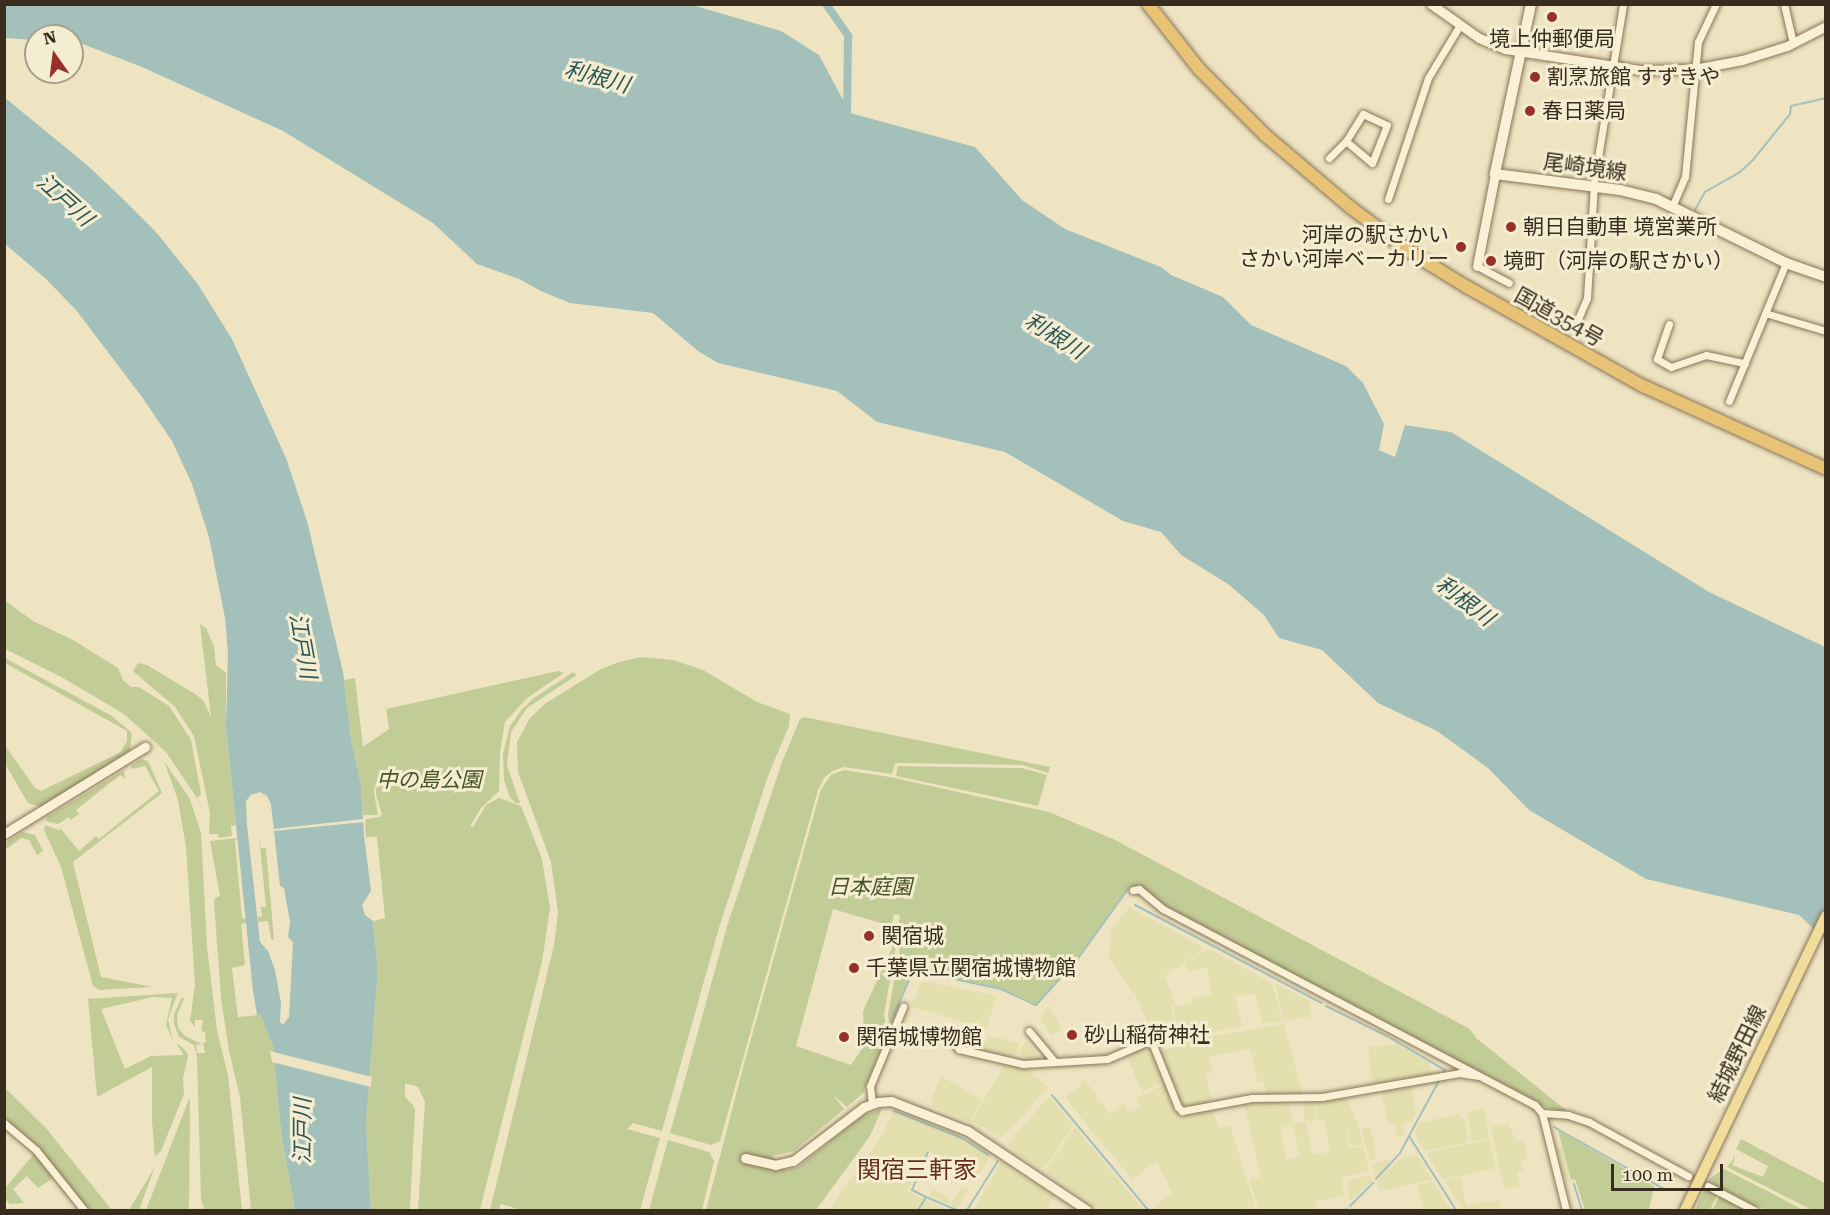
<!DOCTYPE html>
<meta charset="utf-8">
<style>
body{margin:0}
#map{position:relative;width:1830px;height:1215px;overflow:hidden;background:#eee4c2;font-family:"Roboto Serif","Noto Sans JP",serif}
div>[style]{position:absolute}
.farmland>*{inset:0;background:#e4dfaf}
.green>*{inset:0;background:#c2cc96}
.water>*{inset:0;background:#a4c0ba}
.pier>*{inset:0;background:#eee4c2}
.stream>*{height:2px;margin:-1px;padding:0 1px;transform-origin:1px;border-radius:1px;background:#a4c0ba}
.canal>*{height:8px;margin:-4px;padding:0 4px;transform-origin:4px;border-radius:4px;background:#a4c0ba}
.roads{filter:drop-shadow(0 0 2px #887559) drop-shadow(0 0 2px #887559)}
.minor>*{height:7px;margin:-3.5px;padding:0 3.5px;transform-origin:3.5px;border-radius:3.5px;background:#f9f0d5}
.tertiary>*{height:9px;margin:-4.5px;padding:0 4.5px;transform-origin:4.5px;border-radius:4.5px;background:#f9f0d5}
.secondary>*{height:10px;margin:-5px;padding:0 5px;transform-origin:5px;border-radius:5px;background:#f9f0d5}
.primary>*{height:10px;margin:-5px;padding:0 5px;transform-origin:5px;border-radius:5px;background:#f1dc99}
.trunk>*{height:12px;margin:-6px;padding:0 6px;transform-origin:6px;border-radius:6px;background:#e8c376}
.dots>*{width:16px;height:16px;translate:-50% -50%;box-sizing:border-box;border:3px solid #f5edd1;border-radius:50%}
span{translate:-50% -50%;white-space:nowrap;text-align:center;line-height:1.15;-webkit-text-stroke:6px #f5edd1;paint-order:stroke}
.poi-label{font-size:21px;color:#372c1d}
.left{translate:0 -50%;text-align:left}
.right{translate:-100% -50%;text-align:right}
.street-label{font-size:21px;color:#372c1d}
.park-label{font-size:21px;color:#445424;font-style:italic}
.water-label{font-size:22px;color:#2c5757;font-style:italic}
.quarter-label{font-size:24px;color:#64301d}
.frame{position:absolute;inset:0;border:6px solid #372c1d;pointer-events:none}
.north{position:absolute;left:24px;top:24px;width:60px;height:60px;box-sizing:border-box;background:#f5edd1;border:2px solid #a9a089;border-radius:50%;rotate:346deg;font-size:16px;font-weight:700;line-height:24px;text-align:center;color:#372c1d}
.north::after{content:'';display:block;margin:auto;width:21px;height:27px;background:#973029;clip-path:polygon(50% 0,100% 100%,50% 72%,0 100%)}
.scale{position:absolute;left:1611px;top:1164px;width:112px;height:27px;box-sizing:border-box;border:3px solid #372c1d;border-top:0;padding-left:8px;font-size:18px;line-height:21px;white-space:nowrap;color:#372c1d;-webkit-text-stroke:4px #f5edd1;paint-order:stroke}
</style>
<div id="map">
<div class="farmland">
<div style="clip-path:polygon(1129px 907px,1205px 948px,1159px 980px,1165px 977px,1172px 994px,1175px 1003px,1171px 1005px,1177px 1040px,1159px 1047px,1135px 995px,1138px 993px,1134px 994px,1108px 956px,1111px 932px)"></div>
<div style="clip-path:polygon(1208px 949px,1272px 983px,1282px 1021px,1262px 1024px,1256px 994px,1235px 996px,1242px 1026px,1179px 1039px,1173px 1007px,1193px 1002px,1193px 997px,1212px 994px,1207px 967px,1188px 971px,1185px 963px)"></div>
<div style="clip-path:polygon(922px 981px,997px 996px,986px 1028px,911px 1007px)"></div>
<div style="clip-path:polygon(1275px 983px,1309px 1001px,1312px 1016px,1284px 1021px)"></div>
<div style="clip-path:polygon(1049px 1005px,1062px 1030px,1051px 1036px,1041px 1018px)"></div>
<div style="clip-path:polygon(1284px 1024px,1303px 1096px,1267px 1096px,1264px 1081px,1258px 1082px,1250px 1049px,1212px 1056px,1208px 1055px,1213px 1072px,1205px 1075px,1214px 1103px,1185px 1107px,1180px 1104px,1159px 1052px,1203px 1038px)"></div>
<div style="clip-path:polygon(987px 1035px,1020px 1043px,1011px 1060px,963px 1048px,966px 1039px,985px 1044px)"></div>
<div style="clip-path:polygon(1026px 1041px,1041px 1059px,1041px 1060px,1027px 1061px,1019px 1053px)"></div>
<div style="clip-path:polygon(1397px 1044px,1429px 1062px,1432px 1076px,1373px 1086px,1368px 1047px)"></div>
<div style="clip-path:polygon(1151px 1046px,1164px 1082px,1142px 1092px,1127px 1056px,1141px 1047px)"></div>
<div style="clip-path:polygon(1005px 1063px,1026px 1069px,1048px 1087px,1002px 1138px,972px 1121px)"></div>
<div style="clip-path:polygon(942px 1077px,982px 1099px,970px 1122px,932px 1106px,931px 1098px)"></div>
<div style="clip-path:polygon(1085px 1080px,1109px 1114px,1124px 1104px,1130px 1113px,1140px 1106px,1136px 1098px,1163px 1085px,1167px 1086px,1178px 1114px,1212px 1108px,1219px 1129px,1230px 1125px,1255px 1206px,1241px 1210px,1157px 1210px,1154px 1206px,1172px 1193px,1157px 1161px,1132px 1179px,1090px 1129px,1094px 1126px,1089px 1128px,1065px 1097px,1075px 1091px)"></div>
<div style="clip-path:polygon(1410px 1084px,1416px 1113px,1411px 1121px,1403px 1122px,1405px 1135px,1396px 1137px,1396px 1124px,1388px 1124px,1381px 1090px)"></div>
<div style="clip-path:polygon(1049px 1096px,1073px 1125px,1045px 1167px,1043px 1165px,1040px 1169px,1007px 1145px)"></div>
<div style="clip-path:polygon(evenodd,1345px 1096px,1355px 1115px,1363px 1144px,1351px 1146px,1345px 1123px,1349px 1147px,1338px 1150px,1363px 1146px,1369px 1170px,1341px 1178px,1344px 1196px,1316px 1201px,1317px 1210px,1259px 1210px,1249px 1180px,1261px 1177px,1244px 1102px,1289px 1101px,1293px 1124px,1305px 1122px,1303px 1101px,1314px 1100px,1316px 1120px,1306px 1122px,1312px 1155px,1333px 1151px,1330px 1151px,1324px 1120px,1318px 1120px,1315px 1100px,1345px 1096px,1293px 1124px,1300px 1157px,1276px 1162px,1286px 1159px,1281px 1128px,1293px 1124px)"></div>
<div style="clip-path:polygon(894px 1108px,944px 1126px,993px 1154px,975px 1179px,929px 1151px,907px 1191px,947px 1210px,829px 1210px,867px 1157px,885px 1129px)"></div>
<div style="clip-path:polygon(1484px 1108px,1489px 1138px,1472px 1141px,1467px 1112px)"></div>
<div style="clip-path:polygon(1459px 1114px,1460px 1119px,1465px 1118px,1468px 1142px,1424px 1151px,1415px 1133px,1420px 1123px)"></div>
<div style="clip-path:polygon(1508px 1123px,1517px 1142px,1524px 1141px,1528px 1159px,1513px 1161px,1521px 1161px,1523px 1170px,1517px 1172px,1519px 1187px,1504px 1189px,1491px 1127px)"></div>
<div style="clip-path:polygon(1370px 1126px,1377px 1159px,1370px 1161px,1362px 1130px)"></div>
<div style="clip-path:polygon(1075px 1127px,1144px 1210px,1102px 1210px,1047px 1174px,1047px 1169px)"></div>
<div style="clip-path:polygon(1489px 1140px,1496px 1168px,1460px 1176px,1442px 1179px,1426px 1153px)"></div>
<div style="clip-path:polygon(1562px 1146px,1570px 1181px,1566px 1182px,1556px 1148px)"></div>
<div style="clip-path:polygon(1417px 1155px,1432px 1180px,1380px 1191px,1377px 1181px,1399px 1159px)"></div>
<div style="clip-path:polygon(1390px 1159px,1388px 1165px,1376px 1178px,1371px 1164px)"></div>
<div style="clip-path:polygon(1001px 1163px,1055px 1196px,1047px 1210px,974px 1210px)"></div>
<div style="clip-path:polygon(1370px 1175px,1372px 1181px,1351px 1200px,1349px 1200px,1348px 1181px)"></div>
<div style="clip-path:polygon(1461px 1177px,1466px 1205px,1499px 1200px,1501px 1210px,1463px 1210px,1444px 1180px)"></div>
<div style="clip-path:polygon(1433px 1182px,1450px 1208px,1451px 1210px,1423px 1210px,1418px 1185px)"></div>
<div style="clip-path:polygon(962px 1187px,968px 1190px,958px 1209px,949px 1205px)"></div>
<div style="clip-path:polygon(933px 1189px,951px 1199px,948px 1204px,929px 1195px)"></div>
</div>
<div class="green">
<div style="clip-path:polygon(4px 600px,33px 621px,73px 640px,118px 668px,123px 680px,131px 687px,139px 687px,169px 706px,191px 740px,201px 794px,197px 798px,166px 752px,124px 714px,63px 678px,5px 649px)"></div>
<div style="clip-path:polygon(200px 624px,206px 628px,214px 646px,216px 665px,226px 673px,226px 728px,236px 825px,231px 826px,232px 836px,219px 838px,218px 834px,209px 834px,210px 813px,194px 736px,175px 707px,133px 671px,138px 663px,147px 665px,195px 694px,203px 700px,211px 717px)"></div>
<div style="clip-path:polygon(642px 657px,673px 660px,703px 670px,757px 702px,790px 714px,789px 726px,768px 776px,718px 931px,662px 1131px,633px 1123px,627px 1129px,660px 1138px,640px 1210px,521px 1210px,501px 1204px,498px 1210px,490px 1210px,554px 945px,558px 912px,551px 862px,518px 772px,517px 742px,530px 718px,546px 703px,601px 669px,619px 662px)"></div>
<div style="clip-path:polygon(5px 658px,112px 716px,132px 733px,130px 751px,41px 807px,28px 803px,5px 764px,4px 744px,35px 788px,41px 791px,121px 752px,127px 741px,127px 731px,5px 663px)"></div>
<div style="clip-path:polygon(558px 671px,564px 673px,527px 698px,505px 722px,500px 751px,499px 791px,481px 808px,470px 826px,473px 827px,486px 805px,499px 798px,521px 806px,542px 859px,550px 908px,542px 962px,480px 1210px,418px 1210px,425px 1102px,418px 1087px,405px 1083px,405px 1097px,413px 1105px,415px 1110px,410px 1210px,371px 1210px,366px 1124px,378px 969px,373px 921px,385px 918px,377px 837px,366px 837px,365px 826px,366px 819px,380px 817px,382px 814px,376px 795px,376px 788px,379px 786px,375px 785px,374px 793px,378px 815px,363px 815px,361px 786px,351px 739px,344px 680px,355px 678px,363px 747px,389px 729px,386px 709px)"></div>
<div style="clip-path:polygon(573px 672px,577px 675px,527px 708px,511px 732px,507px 765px,520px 803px,516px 803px,510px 798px,504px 780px,503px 754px,510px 726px,522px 709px,534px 698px)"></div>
<div style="clip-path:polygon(804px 717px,1050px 767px,1048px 773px,1022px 765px,895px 763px,892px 774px,844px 767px,832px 771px,824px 778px,818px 790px,720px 1141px,711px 1145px,670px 1133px,728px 923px,782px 762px,800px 719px)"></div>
<div style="clip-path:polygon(141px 759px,148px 761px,162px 793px,73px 862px,101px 977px,153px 987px,99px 990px,93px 986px,61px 867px,44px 830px,45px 825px,59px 830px,61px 829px,79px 851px,96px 836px,99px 839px,159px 791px,145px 766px,132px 769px,131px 766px)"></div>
<div style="clip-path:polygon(164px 761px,190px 799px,201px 833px,207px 947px,217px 1030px,228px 1076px,242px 1210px,205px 1210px,201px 1200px,197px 1056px,194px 1045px,179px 1037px,174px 1024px,174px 1014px,182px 997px,184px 999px,177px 1015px,178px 1028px,185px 1036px,202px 1044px,196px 1045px,197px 1053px,205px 1053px,203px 1043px,206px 1042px,205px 1032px,201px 1031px,203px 1020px,195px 1020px,195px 1027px,190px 1021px,195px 984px,186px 847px,178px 800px)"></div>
<div style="clip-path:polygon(898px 766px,1022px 768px,1047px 775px,1038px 806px,896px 776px)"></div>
<div style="clip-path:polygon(124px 770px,125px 779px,120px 775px,76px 810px,79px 814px,71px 820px,69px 817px,58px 824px,46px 821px,47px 817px)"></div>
<div style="clip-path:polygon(evenodd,844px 770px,890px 777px,1049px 812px,1115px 840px,1470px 1029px,1476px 1038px,1572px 1115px,1540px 1105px,1166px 908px,1133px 887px,1127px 889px,1075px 961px,1036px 1004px,1000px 988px,917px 970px,912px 974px,890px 1026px,888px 1015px,902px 936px,898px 935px,884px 1014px,887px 1034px,863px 1093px,847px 1107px,833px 1095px,844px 1109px,794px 1151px,772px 1156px,786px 1170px,798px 1167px,863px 1115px,882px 1109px,870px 1136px,816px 1210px,706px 1210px,744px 1064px,821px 789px,831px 775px,844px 770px,833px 909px,891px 926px,894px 914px,900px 915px,897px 935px,890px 953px,863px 1011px,864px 1036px,860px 1045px,863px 1047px,851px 1065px,796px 1046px,833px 909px)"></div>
<div style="clip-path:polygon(23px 832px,35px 835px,43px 851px,37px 855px,29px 840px,21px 838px,5px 850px,5px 843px)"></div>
<div style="clip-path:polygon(259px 836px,261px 848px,266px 848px,274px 940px,271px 939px,268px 921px,258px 922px,258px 917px,262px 916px,261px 907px,266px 907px)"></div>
<div style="clip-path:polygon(238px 838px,235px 841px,242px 918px,246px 919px,246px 923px,241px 924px,245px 965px,232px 968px,238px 1017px,261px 1015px,273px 1047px,281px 1133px,295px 1210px,251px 1210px,240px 1097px,229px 1051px,221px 998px,214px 902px,215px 898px,220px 896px,210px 841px)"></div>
<div style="clip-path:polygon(178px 993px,168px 1019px,173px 1041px,166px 1025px,172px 998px,153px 997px,101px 1009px,125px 1069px,151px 1056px,184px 1055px,177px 1045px,178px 1044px,185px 1050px,188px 1056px,183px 1078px,184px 1094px,161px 1151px,155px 1156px,152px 1121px,152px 1067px,97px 1097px,88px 999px)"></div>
<div style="clip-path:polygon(4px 1087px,45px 1127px,112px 1210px,89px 1210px,37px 1146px,5px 1118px)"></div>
<div style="clip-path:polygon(190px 1100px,189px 1210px,146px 1210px,189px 1099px)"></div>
<div style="clip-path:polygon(1558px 1130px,1654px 1186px,1649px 1210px,1585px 1210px,1575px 1179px,1571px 1180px)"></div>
<div style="clip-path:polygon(1741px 1139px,1825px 1183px,1825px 1210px,1812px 1210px,1727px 1167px,1734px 1158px,1733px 1154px,1735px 1158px,1732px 1165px,1763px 1177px,1768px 1166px,1736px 1149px)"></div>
<div style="clip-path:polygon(668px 1140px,709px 1152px,714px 1161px,702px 1210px,649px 1210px)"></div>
<div style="clip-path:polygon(34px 1154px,53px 1178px,38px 1188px,27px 1176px,13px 1189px,24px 1203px,10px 1204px,5px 1199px,5px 1188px)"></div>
<div style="clip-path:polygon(155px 1167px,139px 1210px,129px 1210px,147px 1180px)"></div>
<div style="clip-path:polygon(1724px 1169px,1771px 1193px,1803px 1210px,1770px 1210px,1743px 1203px,1710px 1182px,1706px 1190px,1717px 1195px,1710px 1210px,1695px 1210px,1710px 1178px)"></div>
<div style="clip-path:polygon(1720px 1195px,1748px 1210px,1713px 1209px)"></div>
</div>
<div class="water">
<div style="clip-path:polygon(689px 4px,781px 31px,819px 55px,850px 113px,975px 147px,1022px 200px,1065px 229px,1161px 267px,1171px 275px,1223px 297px,1251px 325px,1346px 366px,1363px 383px,1384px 424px,1379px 450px,1395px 457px,1405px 425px,1451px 432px,1709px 592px,1825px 647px,1825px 940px,1799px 915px,1646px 879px,1529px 810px,1488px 768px,1437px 731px,1378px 703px,1322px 650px,1279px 638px,1264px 615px,1228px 584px,1181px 555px,1161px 532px,1123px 521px,1005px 452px,877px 422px,837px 391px,718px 363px,698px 351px,653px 313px,570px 303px,541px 291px,519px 279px,477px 264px,433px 223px,283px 131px,142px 67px,80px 43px,72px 42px,72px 36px,36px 36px,36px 40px,5px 38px,4px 5px)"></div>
<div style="clip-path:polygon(evenodd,4px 97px,87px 165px,123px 199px,156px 232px,197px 283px,232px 339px,286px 458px,307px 521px,343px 672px,351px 739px,361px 786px,364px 835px,371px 891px,362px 905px,365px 915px,373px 921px,378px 969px,366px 1124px,371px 1210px,295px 1210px,281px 1133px,273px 1047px,261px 1015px,257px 1015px,253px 991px,226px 728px,228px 654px,225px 618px,209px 537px,192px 484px,172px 441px,142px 397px,76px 310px,46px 279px,5px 244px,4px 97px,260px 792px,267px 796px,271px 804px,280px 886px,284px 888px,290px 922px,288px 937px,293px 942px,289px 1017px,283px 1025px,280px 1022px,281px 1003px,275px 970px,268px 951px,260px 942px,247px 825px,246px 801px,251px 795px,260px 792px)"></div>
</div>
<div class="pier">
<div style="clip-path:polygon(363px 819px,364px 822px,274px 831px,274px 829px)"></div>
<div style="clip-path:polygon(270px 1051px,372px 1077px,371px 1087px,272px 1062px)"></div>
</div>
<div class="stream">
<div style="left:1695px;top:210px;width:21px;rotate:-61deg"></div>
<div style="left:1705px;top:192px;width:40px;rotate:-29.7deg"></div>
<div style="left:1740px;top:172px;width:18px;rotate:-43deg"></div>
<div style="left:1753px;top:160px;width:59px;rotate:-51.2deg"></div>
<div style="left:1790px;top:114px;width:8px;rotate:-83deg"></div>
<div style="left:1791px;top:106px;width:36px;rotate:-13deg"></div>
<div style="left:1135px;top:905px;width:211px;rotate:27.7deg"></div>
<div style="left:1326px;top:1006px;width:68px;rotate:26.2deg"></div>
<div style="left:1387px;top:1036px;width:67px;rotate:30.4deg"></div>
<div style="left:1445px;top:1070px;width:2px;rotate:117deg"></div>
<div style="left:893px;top:1016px;width:46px;rotate:-65.7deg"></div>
<div style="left:912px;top:974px;width:6px;rotate:-31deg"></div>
<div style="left:917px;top:971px;width:86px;rotate:12.1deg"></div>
<div style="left:1001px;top:989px;width:38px;rotate:25deg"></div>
<div style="left:1036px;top:1005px;width:59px;rotate:-47.7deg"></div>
<div style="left:1076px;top:961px;width:89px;rotate:-54.2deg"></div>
<div style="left:1441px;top:1077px;width:67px;rotate:118.5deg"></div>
<div style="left:1409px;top:1136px;width:88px;rotate:57.6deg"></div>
<div style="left:1052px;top:1095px;width:150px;rotate:50.1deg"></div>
<div style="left:894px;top:1111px;width:73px;rotate:21.7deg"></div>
<div style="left:962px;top:1138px;width:31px;rotate:33deg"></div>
<div style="left:1554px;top:1127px;width:126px;rotate:29.4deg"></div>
<div style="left:1376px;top:1179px;width:35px;rotate:-47deg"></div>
<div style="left:1400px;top:1153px;width:19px;rotate:-62deg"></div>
<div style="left:1574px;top:1184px;width:27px;rotate:73deg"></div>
<div style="left:926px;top:1197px;width:16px;rotate:-153deg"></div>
<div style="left:912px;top:1190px;width:41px;rotate:-67.2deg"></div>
<div style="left:1350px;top:1206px;width:33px;rotate:-45deg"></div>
<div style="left:918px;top:1210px;width:15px;rotate:-58deg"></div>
<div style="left:926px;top:1197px;width:33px;rotate:23deg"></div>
<div style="left:967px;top:1210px;width:58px;rotate:-57.7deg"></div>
<div style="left:1345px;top:1210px;width:2px;rotate:-27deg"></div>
</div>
<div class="canal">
<div style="left:826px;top:4px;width:39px;rotate:55deg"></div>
<div style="left:848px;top:36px;width:80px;rotate:90.7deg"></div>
</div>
<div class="roads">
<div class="minor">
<div style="left:1784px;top:4px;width:40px;rotate:77deg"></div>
<div style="left:1329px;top:158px;width:24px;rotate:-45deg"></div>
<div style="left:1346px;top:141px;width:32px;rotate:-58deg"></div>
<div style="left:1363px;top:114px;width:26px;rotate:25deg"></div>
<div style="left:1387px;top:125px;width:41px;rotate:111.5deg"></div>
<div style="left:1372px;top:163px;width:34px;rotate:-140deg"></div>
<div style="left:1388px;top:199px;width:127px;rotate:-71.7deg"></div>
<div style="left:1428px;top:78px;width:62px;rotate:-58.9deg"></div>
<div style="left:1672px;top:207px;width:33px;rotate:-67deg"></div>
<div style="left:1685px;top:177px;width:136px;rotate:-84.5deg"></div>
<div style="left:1698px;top:42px;width:42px;rotate:-64.7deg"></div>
<div style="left:1477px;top:266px;width:36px;rotate:28deg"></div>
<div style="left:1765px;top:313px;width:64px;rotate:16.4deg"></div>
<div style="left:1578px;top:319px;width:23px;rotate:-67deg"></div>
<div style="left:1587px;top:298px;width:116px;rotate:-86.5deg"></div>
<div style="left:1594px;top:182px;width:180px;rotate:-80.7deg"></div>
<div style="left:1669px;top:324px;width:37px;rotate:109deg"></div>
<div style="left:1657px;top:359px;width:16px;rotate:30deg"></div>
<div style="left:1671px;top:367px;width:37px;rotate:-19deg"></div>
<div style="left:1706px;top:355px;width:40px;rotate:12deg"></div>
<div style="left:1729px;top:401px;width:149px;rotate:-67.6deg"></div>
<div style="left:1133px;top:890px;width:6px;rotate:-9deg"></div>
<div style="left:1139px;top:889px;width:31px;rotate:40deg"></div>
<div style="left:1163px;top:909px;width:420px;rotate:27.8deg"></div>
<div style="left:1535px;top:1105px;width:11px;rotate:49deg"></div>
<div style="left:1542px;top:1113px;width:100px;rotate:76.1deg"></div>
<div style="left:1029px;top:1031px;width:40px;rotate:50deg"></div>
<div style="left:949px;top:1037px;width:16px;rotate:50deg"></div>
<div style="left:959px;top:1049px;width:66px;rotate:13.2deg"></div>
<div style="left:1023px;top:1064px;width:84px;rotate:-3.4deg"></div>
<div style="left:1107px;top:1059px;width:48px;rotate:-23.4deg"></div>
<div style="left:1151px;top:1040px;width:72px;rotate:68.1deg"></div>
<div style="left:1178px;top:1107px;width:6px;rotate:45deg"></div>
<div style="left:1182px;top:1111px;width:71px;rotate:-10.5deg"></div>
<div style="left:1252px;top:1098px;width:70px;rotate:-0.8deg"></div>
<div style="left:1322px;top:1097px;width:139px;rotate:-9.9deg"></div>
<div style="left:1459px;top:1073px;width:20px;rotate:9deg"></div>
<div style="left:872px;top:1104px;width:18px;rotate:-96deg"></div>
<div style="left:870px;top:1086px;width:86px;rotate:-67.3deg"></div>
<div style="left:1542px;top:1113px;width:26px;rotate:4deg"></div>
<div style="left:1568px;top:1115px;width:22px;rotate:18deg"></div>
<div style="left:1589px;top:1122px;width:113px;rotate:28.6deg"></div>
<div style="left:4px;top:1123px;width:42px;rotate:40.2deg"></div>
<div style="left:36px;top:1150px;width:77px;rotate:51.3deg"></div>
<div style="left:1708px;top:1186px;width:52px;rotate:27.6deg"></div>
</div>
<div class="tertiary">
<div style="left:1431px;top:4px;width:59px;rotate:35.3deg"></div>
<div style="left:1479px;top:38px;width:28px;rotate:23deg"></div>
<div style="left:1505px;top:49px;width:138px;rotate:8.8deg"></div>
<div style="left:1641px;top:70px;width:53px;rotate:-1.1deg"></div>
<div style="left:1694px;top:69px;width:49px;rotate:-10.6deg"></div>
<div style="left:1742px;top:60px;width:47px;rotate:-17.3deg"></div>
<div style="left:1787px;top:46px;width:44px;rotate:-27.1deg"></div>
<div style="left:1477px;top:266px;width:94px;rotate:-78.9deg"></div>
<div style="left:4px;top:834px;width:166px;rotate:-31.7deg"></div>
<div style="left:745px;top:1158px;width:31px;rotate:13deg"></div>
<div style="left:775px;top:1165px;width:18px;rotate:-13deg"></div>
<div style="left:793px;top:1161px;width:89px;rotate:-37.3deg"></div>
<div style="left:864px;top:1107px;width:15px;rotate:-20deg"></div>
<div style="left:878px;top:1102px;width:13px;rotate:-4deg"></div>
<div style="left:891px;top:1101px;width:83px;rotate:21.3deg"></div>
<div style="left:968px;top:1131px;width:143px;rotate:33.6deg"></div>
</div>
<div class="secondary">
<div style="left:1531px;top:4px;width:174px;rotate:102deg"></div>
<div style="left:1495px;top:174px;width:126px;rotate:7.3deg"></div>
<div style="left:1620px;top:190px;width:37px;rotate:14deg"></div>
<div style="left:1656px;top:199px;width:145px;rotate:26.2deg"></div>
<div style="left:1786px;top:263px;width:42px;rotate:19.3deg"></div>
</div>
<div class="primary">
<div style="left:1685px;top:1210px;width:326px;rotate:-64.4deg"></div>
</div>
<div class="trunk">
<div style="left:1148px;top:4px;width:83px;rotate:51.9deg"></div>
<div style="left:1199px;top:69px;width:93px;rotate:45deg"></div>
<div style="left:1265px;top:135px;width:111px;rotate:40.3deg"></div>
<div style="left:1350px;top:207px;width:75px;rotate:36.9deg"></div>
<div style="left:1410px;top:252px;width:67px;rotate:31.6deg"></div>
<div style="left:1467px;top:287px;width:200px;rotate:29.4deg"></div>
<div style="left:1641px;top:385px;width:203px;rotate:24.4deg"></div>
</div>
</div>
<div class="dots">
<div style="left:1552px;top:17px;background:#973029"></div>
<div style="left:1535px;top:77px;background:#973029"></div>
<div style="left:1530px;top:111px;background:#973029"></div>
<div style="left:1511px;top:227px;background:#973029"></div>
<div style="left:1461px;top:247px;background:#973029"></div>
<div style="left:1491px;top:261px;background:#973029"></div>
<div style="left:869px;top:936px;background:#973029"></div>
<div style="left:854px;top:968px;background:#973029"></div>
<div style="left:1072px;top:1035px;background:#973029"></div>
<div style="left:844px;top:1037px;background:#973029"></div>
</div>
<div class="poi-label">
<span style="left:1552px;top:39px">境上仲郵便局</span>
<span class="left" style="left:1547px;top:77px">割烹旅館 すずきや</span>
<span class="left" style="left:1542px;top:111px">春日薬局</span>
<span class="left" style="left:1523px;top:227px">朝日自動車 境営業所</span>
<span class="right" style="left:1449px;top:247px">河岸の駅さかい<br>さかい河岸ベーカリー</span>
<span class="left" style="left:1503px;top:261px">境町（河岸の駅さかい）</span>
<span class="left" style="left:881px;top:936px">関宿城</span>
<span class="left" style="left:866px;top:968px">千葉県立関宿城博物館</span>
<span class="left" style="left:1084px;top:1035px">砂山稲荷神社</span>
<span class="left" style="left:856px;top:1037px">関宿城博物館</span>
</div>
<div class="street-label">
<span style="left:1585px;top:167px;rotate:8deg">尾崎境線</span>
<span style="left:1559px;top:317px;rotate:29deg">国道354号</span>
<span style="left:1737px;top:1054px;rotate:-64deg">結城野田線</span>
</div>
<div class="park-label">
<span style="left:429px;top:780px">中の島公園</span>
<span style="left:870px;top:887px">日本庭園</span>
</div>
<div class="water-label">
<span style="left:597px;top:77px;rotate:15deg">利根川</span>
<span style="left:65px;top:200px;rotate:42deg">江戸川</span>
<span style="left:1055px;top:336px;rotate:32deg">利根川</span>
<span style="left:1465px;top:601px;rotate:37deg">利根川</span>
<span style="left:303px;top:646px;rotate:80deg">江戸川</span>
<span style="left:303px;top:1131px;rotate:-90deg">江戸川</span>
</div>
<div class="quarter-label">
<span style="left:917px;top:1171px">関宿三軒家</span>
</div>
<div class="frame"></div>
<div class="north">N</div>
<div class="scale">100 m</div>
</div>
